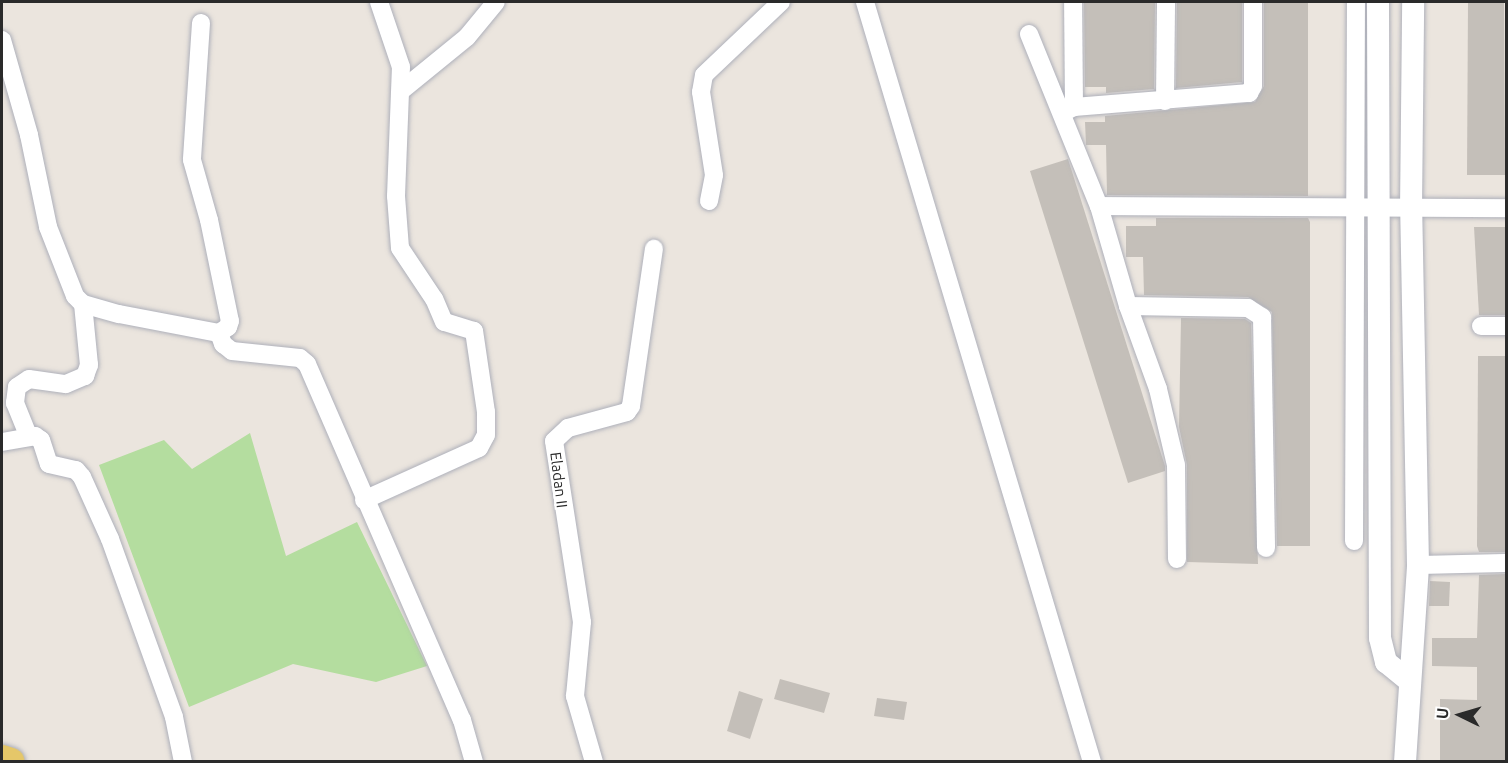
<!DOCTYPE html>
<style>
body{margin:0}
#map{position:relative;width:1508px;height:763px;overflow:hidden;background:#ebe5de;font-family:Ubuntu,sans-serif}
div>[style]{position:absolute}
.green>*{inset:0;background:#b4dd9f}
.building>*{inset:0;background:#c4bfb9}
.roads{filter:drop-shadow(0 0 2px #aeb0ba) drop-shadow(0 0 2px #aeb0ba)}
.minor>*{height:18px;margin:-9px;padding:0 9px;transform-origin:9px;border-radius:9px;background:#fff}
.tertiary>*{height:22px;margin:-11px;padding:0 11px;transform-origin:11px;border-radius:11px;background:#fff}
.primary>*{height:28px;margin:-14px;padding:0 14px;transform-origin:14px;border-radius:14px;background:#e5c769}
span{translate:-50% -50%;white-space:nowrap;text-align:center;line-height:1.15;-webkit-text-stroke:4.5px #fff;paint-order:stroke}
.street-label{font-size:15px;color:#2a2a2a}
.frame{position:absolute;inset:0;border:3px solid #2a2a2a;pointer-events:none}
.north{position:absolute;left:1430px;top:685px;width:60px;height:60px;-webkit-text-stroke:4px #fff;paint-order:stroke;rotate:275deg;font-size:16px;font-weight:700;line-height:24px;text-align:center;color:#2a2a2a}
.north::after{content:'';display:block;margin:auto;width:21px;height:27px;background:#2a2a2a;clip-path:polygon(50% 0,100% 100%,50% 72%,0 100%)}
</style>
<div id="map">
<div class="green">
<div style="clip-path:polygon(250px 433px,286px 556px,357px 522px,427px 666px,376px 682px,293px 664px,189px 707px,99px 465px,164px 440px,192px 469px)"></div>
</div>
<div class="building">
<div style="clip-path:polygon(1084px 2px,1155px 3px,1154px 89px,1106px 93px,1106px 87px,1085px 87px)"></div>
<div style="clip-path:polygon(1177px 2px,1242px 2px,1242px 82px,1176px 88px)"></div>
<div style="clip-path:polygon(1264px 2px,1308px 2px,1308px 196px,1107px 195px,1106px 145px,1086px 145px,1085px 122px,1105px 122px,1105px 116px,1255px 102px,1264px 86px)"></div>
<div style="clip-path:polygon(1468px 2px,1504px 2px,1505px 175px,1467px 175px)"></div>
<div style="clip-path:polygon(1068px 159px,1165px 466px,1165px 471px,1128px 483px,1030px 171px)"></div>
<div style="clip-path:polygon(1156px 218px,1308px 218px,1310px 222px,1310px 546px,1277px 546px,1272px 312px,1248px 297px,1144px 295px,1143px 257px,1126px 257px,1126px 226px,1156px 226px)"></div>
<div style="clip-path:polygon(1474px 227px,1506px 227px,1506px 315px,1479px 315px)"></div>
<div style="clip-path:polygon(1181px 318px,1245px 319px,1251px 323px,1258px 564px,1187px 562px,1187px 465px,1179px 427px)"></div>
<div style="clip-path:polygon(1478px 356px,1506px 356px,1506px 552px,1479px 552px,1477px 546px)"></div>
<div style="clip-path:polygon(1506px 574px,1506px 762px,1440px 762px,1440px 699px,1477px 700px,1477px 667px,1432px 666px,1432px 638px,1477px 638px,1479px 575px)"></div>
<div style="clip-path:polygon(1430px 581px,1450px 582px,1449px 606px,1429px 606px)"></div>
<div style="clip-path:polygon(780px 679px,830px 693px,824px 713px,774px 699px)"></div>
<div style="clip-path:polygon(739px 691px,763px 699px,750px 739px,727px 731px)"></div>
<div style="clip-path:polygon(877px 698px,907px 702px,904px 720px,874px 716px)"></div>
</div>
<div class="roads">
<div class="minor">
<div style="left:865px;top:2px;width:793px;rotate:73.37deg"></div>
<div style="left:201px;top:23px;width:137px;rotate:93.8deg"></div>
<div style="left:192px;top:160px;width:62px;rotate:74.2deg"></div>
<div style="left:209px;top:220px;width:103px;rotate:78.3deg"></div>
<div style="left:230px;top:321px;width:6px;rotate:108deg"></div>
<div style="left:228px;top:327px;width:11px;rotate:146deg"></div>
<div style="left:1029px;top:34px;width:186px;rotate:67.9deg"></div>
<div style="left:1099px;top:206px;width:104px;rotate:73.8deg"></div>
<div style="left:1128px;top:306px;width:88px;rotate:70.1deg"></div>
<div style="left:1158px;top:389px;width:78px;rotate:76.7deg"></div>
<div style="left:1176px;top:465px;width:94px;rotate:89.4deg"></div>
<div style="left:2px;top:40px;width:99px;rotate:74.1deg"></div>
<div style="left:29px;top:135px;width:94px;rotate:78.3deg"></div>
<div style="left:48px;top:227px;width:74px;rotate:68.6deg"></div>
<div style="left:75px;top:296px;width:11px;rotate:45deg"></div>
<div style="left:83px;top:304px;width:37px;rotate:16deg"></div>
<div style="left:119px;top:314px;width:102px;rotate:10.8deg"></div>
<div style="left:219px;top:333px;width:12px;rotate:70deg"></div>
<div style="left:223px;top:344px;width:11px;rotate:38deg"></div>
<div style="left:232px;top:351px;width:68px;rotate:5.9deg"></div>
<div style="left:300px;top:358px;width:9px;rotate:41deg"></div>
<div style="left:307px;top:364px;width:388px;rotate:66.5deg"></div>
<div style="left:462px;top:720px;width:44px;rotate:74.1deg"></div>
<div style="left:402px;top:90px;width:84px;rotate:-39.2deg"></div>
<div style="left:467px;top:37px;width:45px;rotate:-50.4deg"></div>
<div style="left:1165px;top:101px;width:99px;rotate:-89.4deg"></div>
<div style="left:1074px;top:107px;width:176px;rotate:-4.6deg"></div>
<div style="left:1249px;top:93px;width:8px;rotate:-60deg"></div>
<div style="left:1253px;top:86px;width:84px;rotate:-90deg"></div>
<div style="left:1066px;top:111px;width:9px;rotate:-27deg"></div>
<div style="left:1074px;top:107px;width:105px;rotate:-90.5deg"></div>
<div style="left:709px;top:201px;width:26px;rotate:-79deg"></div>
<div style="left:714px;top:175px;width:84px;rotate:-98.9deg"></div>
<div style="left:701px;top:92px;width:17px;rotate:-80deg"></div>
<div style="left:704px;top:75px;width:106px;rotate:-43.5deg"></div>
<div style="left:1099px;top:206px;width:407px;rotate:0.3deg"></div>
<div style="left:1128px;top:306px;width:120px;rotate:1deg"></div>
<div style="left:1248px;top:308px;width:17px;rotate:33deg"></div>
<div style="left:1262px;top:317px;width:231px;rotate:89deg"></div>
<div style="left:1481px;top:326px;width:25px"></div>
<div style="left:28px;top:435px;width:35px;rotate:-112deg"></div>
<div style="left:15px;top:403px;width:16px;rotate:-83deg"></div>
<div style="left:17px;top:387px;width:14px;rotate:-34deg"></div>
<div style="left:29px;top:379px;width:37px;rotate:8deg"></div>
<div style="left:66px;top:384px;width:21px;rotate:-23deg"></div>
<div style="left:85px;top:376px;width:12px;rotate:-70deg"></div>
<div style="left:89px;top:365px;width:61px;rotate:-95.6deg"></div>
<div style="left:2px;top:442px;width:34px;rotate:-10deg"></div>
<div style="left:35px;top:436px;width:7px;rotate:34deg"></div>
<div style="left:41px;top:440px;width:25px;rotate:72deg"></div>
<div style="left:49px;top:464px;width:28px;rotate:13deg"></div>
<div style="left:76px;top:470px;width:9px;rotate:49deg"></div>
<div style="left:82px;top:477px;width:68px;rotate:65.7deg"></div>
<div style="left:110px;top:539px;width:189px;rotate:70.2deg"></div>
<div style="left:174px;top:717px;width:46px;rotate:78.7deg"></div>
<div style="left:364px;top:500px;width:126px;rotate:-24.3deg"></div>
<div style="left:479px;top:448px;width:15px;rotate:-62deg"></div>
<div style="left:486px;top:435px;width:23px;rotate:-90deg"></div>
<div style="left:486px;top:412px;width:82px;rotate:-98.4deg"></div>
<div style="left:474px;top:331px;width:31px;rotate:-163deg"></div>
<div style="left:444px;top:322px;width:25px;rotate:-113deg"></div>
<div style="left:434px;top:299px;width:61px;rotate:-123.7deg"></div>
<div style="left:400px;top:248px;width:52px;rotate:-94.4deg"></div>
<div style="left:396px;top:196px;width:129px;rotate:-87.8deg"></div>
<div style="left:401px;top:67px;width:69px;rotate:-108.7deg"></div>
<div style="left:1354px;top:541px;width:539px;rotate:-89.79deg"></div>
<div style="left:1418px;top:565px;width:88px;rotate:-1.3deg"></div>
<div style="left:594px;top:762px;width:69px;rotate:-106.1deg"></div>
<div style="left:575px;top:696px;width:74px;rotate:-84.6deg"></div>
<div style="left:582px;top:622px;width:183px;rotate:-98.8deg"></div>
<div style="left:554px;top:441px;width:19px;rotate:-43deg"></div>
<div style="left:568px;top:428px;width:61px;rotate:-15.2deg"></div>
<div style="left:627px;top:412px;width:7px;rotate:-56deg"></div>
<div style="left:631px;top:406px;width:159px;rotate:-81.7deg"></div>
</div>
<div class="tertiary">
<div style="left:1378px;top:2px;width:636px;rotate:89.82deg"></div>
<div style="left:1380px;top:638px;width:25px;rotate:76deg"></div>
<div style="left:1386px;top:662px;width:28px;rotate:39deg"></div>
<div style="left:1405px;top:762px;width:197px;rotate:-86.2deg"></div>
<div style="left:1418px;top:565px;width:356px;rotate:-91.1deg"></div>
<div style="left:1411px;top:209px;width:207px;rotate:-89.4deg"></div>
</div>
<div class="primary">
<div style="left:2px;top:759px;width:9px;rotate:18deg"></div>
</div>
</div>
<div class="street-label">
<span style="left:559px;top:480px;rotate:83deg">Eladan II</span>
</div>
<div class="frame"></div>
<div class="north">U</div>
</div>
